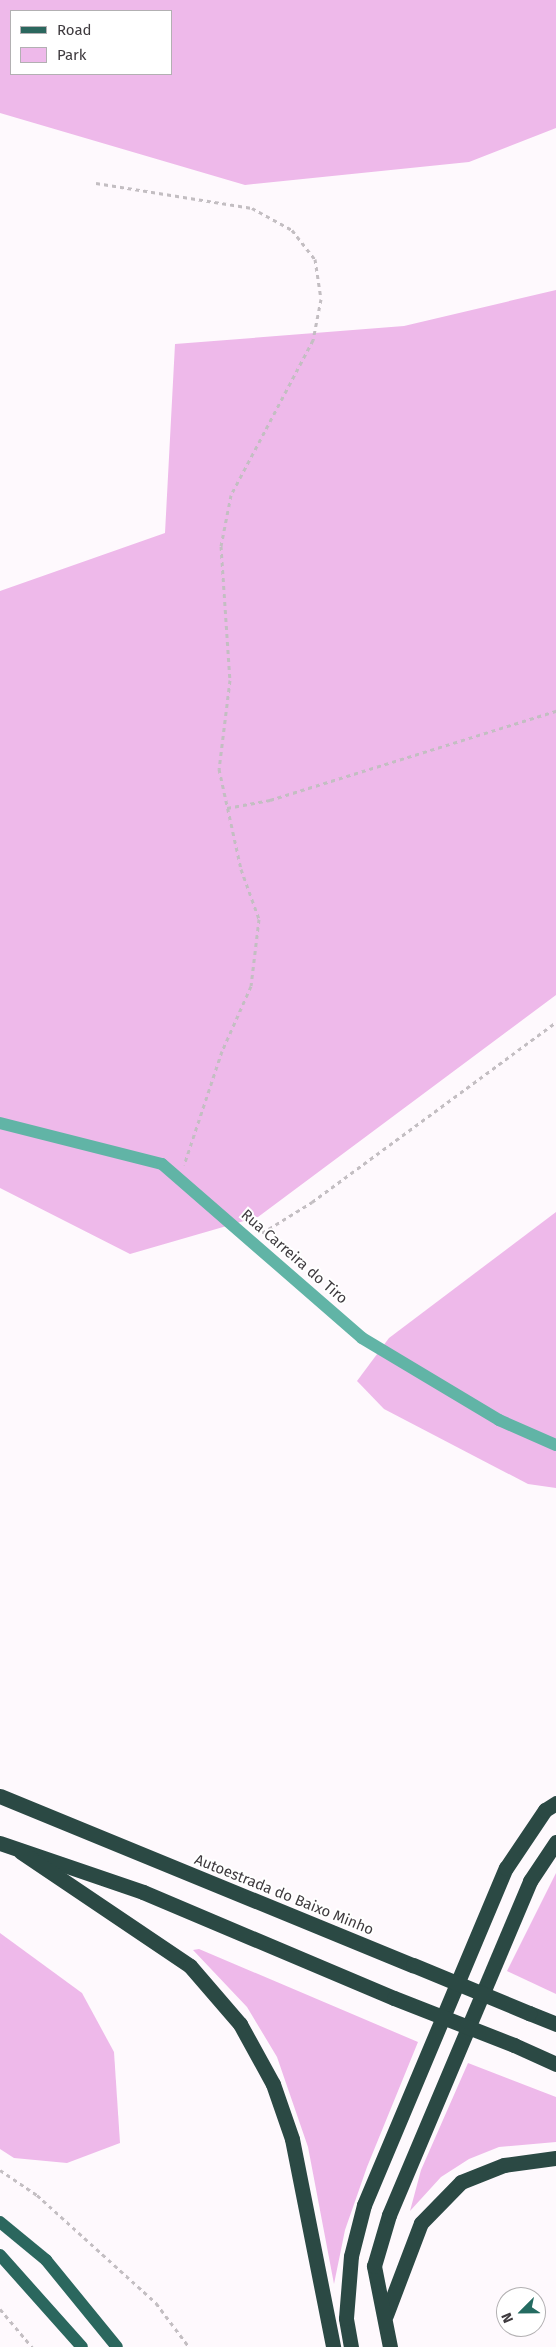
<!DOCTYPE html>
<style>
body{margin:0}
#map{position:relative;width:556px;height:2347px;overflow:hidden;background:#fef9fd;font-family:"Fira Sans",sans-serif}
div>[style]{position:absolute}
.green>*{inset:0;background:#eeb9ea}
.path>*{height:3px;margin-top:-1.5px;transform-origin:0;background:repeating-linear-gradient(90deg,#c3bec2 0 4px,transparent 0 8px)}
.minor>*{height:12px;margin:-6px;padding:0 6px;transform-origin:6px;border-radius:6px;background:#61b4a6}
.major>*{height:12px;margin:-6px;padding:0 6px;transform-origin:6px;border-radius:6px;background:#2b675e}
.highway>*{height:15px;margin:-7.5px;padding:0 7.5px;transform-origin:7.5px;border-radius:7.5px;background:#2b4944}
.highway-bridge>*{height:15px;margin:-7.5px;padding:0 7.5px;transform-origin:7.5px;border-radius:7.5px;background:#2b4944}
span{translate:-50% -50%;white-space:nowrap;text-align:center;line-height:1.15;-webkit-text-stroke:4px #fff;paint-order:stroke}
.street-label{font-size:15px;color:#3e3a3e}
.legend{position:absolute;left:10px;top:10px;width:162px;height:65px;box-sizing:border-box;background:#fff;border:1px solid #b2b0b2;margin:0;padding:6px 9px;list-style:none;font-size:15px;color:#3e3a3e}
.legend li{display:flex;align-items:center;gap:10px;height:25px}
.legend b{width:25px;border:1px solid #b2b0b2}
.north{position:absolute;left:496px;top:2287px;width:50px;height:50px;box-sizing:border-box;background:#fff;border:1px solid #b2b0b2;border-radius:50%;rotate:247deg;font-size:14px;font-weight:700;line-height:20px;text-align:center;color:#3e3a3e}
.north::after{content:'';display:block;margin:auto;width:18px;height:22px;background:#246b61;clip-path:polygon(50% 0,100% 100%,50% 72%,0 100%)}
</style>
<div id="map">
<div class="green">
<div style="clip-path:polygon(evenodd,0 0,556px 0,556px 128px,469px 162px,245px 185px,0 113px,0 0,171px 11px,171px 74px,11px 74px,11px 11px,171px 11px)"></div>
<div style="clip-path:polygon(556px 290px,556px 995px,258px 1217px,130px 1254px,0 1188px,0 591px,165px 533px,175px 344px,404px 326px)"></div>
<div style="clip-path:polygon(556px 1212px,556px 1488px,528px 1484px,384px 1409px,357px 1381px,389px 1338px)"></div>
<div style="clip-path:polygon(556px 1873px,556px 1994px,507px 1971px)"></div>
<div style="clip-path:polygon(0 1933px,82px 1993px,114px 2052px,120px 2143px,67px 2163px,14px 2158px,0 2149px)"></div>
<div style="clip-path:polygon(199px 1949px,418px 2042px,367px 2167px,345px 2230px,334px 2284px,308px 2147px,277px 2057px,247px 2007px,193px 1950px)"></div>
<div style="clip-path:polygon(468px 2063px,556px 2097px,556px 2142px,499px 2147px,469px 2159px,441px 2177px,410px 2211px,421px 2170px)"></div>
</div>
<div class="path">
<div style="left:96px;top:183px;width:158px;rotate:9.1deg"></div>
<div style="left:252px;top:208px;width:46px;rotate:28.8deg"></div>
<div style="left:292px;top:230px;width:37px;rotate:52deg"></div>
<div style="left:315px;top:259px;width:40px;rotate:81.5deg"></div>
<div style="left:321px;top:299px;width:42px;rotate:101deg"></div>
<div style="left:313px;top:340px;width:175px;rotate:117.9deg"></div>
<div style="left:231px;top:495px;width:52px;rotate:101.1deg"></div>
<div style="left:221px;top:546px;width:134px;rotate:86.2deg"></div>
<div style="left:230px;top:680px;width:90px;rotate:97deg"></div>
<div style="left:219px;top:769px;width:102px;rotate:77.6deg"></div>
<div style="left:241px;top:869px;width:53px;rotate:70.2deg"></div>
<div style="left:259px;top:919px;width:67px;rotate:96.8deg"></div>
<div style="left:251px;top:986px;width:71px;rotate:114deg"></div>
<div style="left:222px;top:1051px;width:120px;rotate:108.4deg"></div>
<div style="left:227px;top:808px;width:44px;rotate:-10.5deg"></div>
<div style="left:270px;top:800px;width:300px;rotate:-17.3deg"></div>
<div style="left:262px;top:1233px;width:59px;rotate:-31.8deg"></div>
<div style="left:312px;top:1202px;width:303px;rotate:-36.4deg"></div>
<div style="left:0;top:2170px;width:45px;rotate:34deg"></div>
<div style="left:37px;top:2195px;width:161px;rotate:42.2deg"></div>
<div style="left:156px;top:2303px;width:55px;rotate:53.1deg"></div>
<div style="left:0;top:2309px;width:50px;rotate:49.9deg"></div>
</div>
<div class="minor">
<div style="left:0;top:1123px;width:167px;rotate:14.2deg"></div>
<div style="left:162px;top:1164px;width:265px;rotate:41deg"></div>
<div style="left:362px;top:1338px;width:160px;rotate:30.9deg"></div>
<div style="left:499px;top:1420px;width:62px;rotate:23.7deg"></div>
</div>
<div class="major">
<div style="left:0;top:2222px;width:60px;rotate:39.6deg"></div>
<div style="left:46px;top:2260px;width:112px;rotate:50.8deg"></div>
<div style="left:0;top:2255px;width:123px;rotate:48.3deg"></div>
</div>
<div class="highway">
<div style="left:0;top:1796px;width:446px;rotate:22.3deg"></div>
<div style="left:0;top:1843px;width:151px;rotate:18.9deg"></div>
<div style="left:143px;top:1892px;width:272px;rotate:22.9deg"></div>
<div style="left:21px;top:1852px;width:204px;rotate:34deg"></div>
<div style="left:190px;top:1966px;width:77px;rotate:49.2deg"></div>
<div style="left:240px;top:2024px;width:68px;rotate:61.2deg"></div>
<div style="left:273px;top:2084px;width:58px;rotate:70.9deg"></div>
<div style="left:292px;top:2139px;width:212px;rotate:78.8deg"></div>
<div style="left:529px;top:2013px;width:29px;rotate:22deg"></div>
<div style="left:514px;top:2045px;width:46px;rotate:24.3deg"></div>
<div style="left:386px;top:2315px;width:98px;rotate:-69.2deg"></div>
<div style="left:421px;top:2223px;width:57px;rotate:-45.7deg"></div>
<div style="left:461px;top:2182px;width:46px;rotate:-21.6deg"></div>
<div style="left:504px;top:2165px;width:52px;rotate:-7.7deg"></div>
<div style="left:351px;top:2347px;width:29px;rotate:-100deg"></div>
<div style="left:346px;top:2318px;width:62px;rotate:-85.4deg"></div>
<div style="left:351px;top:2256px;width:53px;rotate:-75.7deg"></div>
<div style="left:364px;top:2205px;width:366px;rotate:-67.2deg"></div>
<div style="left:506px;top:1868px;width:70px;rotate:-56.1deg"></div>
<div style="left:545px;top:1810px;width:13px;rotate:-32deg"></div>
<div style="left:390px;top:2347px;width:83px;rotate:-101.2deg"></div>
<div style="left:374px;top:2266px;width:53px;rotate:-73.6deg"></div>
<div style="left:389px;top:2215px;width:363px;rotate:-67.1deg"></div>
<div style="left:530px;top:1881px;width:47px;rotate:-56.3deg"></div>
</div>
<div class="highway-bridge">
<div style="left:413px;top:1965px;width:126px;rotate:22.5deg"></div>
<div style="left:394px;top:1998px;width:129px;rotate:21.4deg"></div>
</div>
<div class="street-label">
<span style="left:294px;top:1257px;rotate:41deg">Rua Carreira do Tiro</span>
<span style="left:284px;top:1895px;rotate:22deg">Autoestrada do Baixo Minho</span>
</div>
<ul class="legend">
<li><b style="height:6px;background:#2b675e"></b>Road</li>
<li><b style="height:14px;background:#eeb9ea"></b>Park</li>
</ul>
<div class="north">N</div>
</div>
